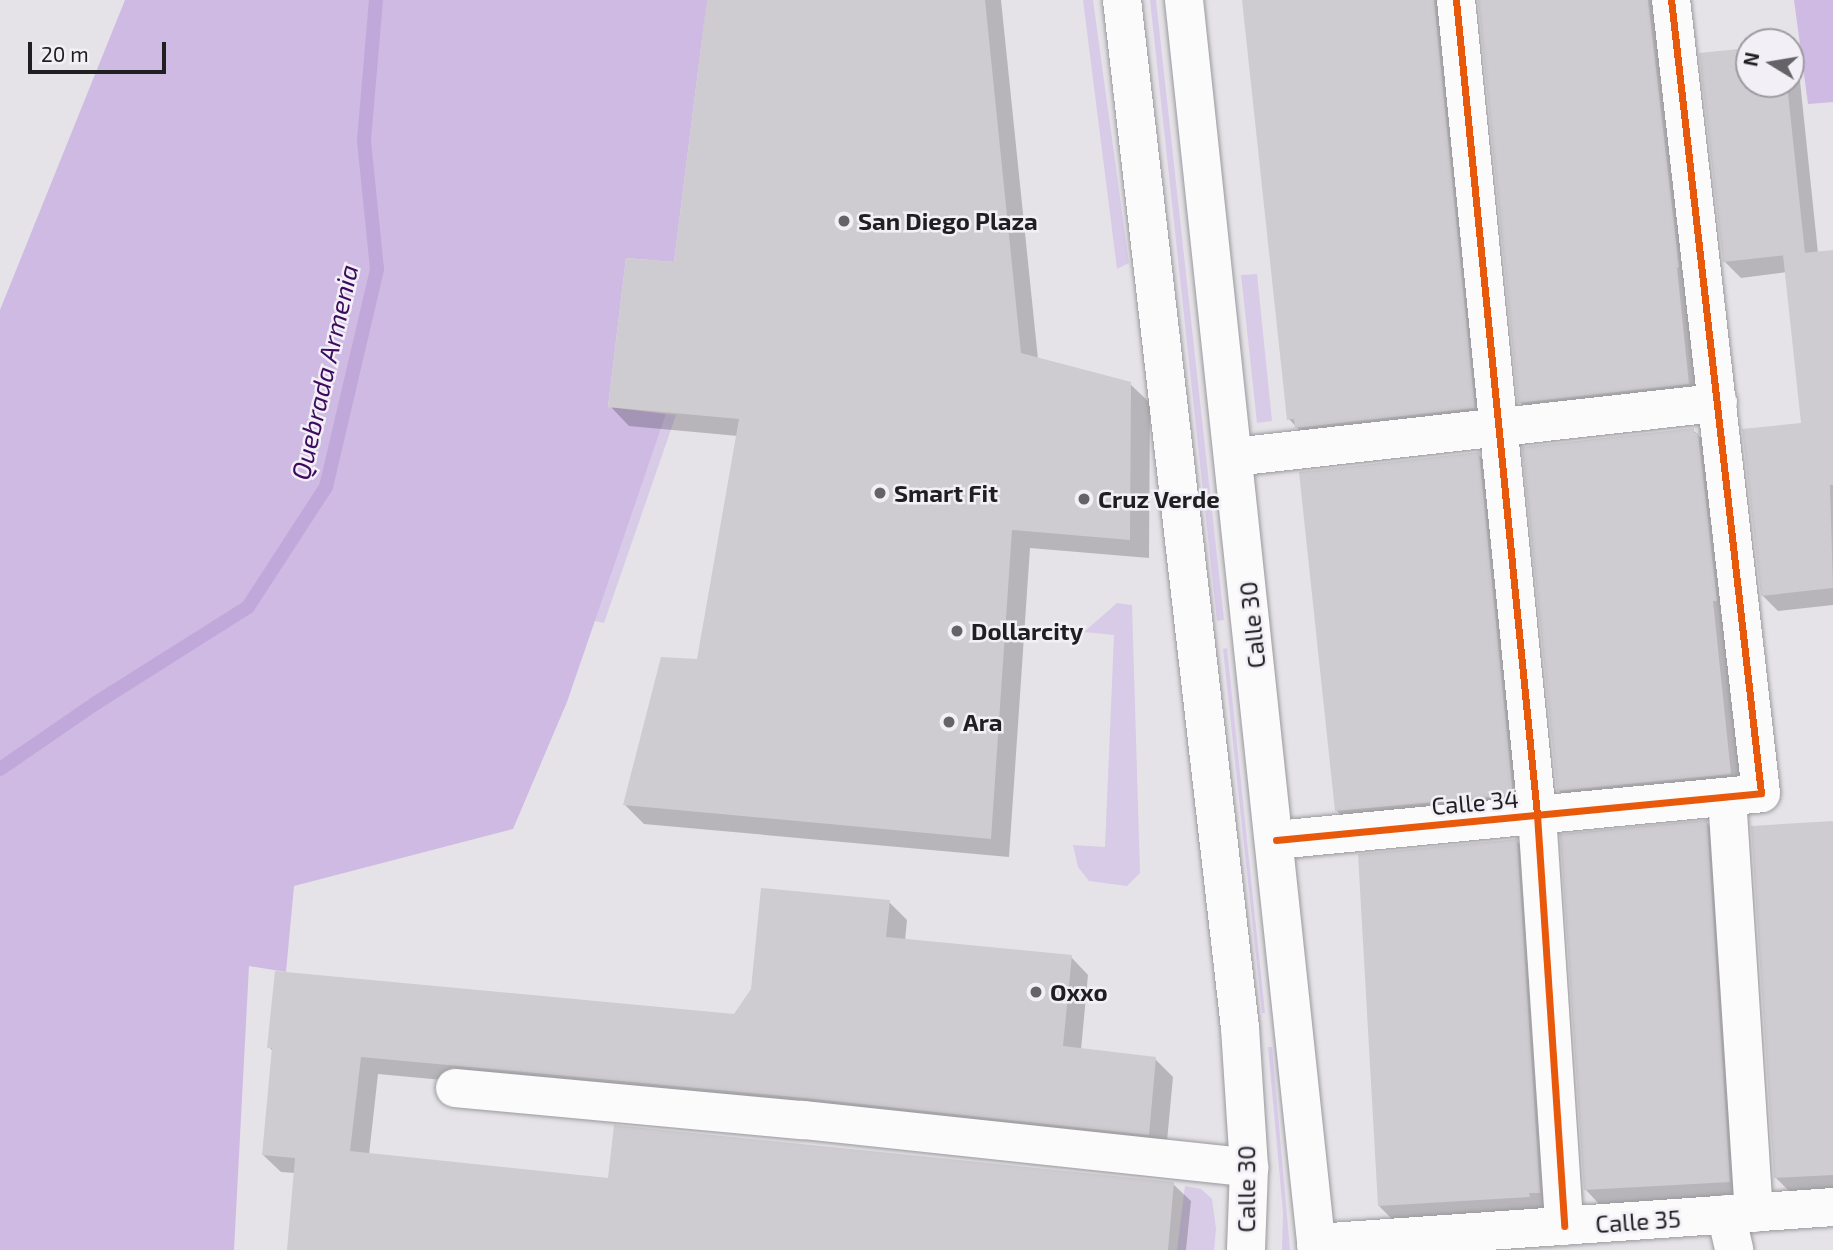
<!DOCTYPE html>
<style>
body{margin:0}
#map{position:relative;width:1833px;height:1250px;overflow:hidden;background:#e5e3e8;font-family:"Exo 2",sans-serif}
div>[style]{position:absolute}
.green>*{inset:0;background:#d8cbe8}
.forest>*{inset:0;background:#cebae3}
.shadow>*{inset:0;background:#0003}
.stream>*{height:14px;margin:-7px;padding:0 7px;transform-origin:7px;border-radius:7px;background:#c1a8da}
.building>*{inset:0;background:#ceccd0}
.roads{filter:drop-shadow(0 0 2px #9b999d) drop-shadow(0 0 2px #9b999d)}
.minor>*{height:38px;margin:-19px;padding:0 19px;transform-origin:19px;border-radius:19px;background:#fbfbfc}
.primary>*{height:38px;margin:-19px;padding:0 19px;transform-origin:19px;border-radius:19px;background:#fbfbfc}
.cycleway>*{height:7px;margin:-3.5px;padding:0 3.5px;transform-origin:3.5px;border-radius:3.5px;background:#e8590c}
.dots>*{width:19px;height:19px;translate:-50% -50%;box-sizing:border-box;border:4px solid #f2eff6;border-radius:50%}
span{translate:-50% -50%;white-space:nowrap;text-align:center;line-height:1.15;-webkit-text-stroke:5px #f2eff6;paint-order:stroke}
.poi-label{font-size:24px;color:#1f1e21;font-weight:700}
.left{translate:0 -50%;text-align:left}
.street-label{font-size:24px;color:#1f1e21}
.water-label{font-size:26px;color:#3d0a5e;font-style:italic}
.north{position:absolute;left:1735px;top:28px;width:70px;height:70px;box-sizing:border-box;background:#f2eff6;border:2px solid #9e9ba1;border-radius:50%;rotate:281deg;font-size:19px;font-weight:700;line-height:28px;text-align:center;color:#1f1e21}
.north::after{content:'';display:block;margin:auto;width:24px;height:32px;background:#646367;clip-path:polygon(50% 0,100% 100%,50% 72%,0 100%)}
.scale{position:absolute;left:28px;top:42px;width:138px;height:32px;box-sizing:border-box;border:4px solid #1f1e21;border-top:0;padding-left:9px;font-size:21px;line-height:24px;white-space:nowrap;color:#1f1e21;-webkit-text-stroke:5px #f2eff6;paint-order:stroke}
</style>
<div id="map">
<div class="green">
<div style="clip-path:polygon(1083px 0,1093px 0,1129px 263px,1117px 269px)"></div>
<div style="clip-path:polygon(1150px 0,1156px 0,1224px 620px,1217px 621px)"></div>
<div style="clip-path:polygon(1257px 274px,1272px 421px,1257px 423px,1241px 275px)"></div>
<div style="clip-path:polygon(666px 414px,676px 415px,604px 623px,594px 621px)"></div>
<div style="clip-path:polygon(1117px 603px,1132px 605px,1140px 873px,1127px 886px,1089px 881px,1078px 867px,1073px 845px,1105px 847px,1114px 635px,1084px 632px)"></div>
<div style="clip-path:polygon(1227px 648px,1265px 1013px,1262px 1013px,1223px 649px)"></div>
<div style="clip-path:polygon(1268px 1047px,1272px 1047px,1290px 1250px,1282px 1250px,1283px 1212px)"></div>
<div style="clip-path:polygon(1185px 1186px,1201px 1189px,1212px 1199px,1216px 1229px,1214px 1250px,1177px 1250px)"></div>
</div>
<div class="forest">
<div style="clip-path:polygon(125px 0,707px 0,674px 262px,626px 258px,608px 407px,666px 414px,567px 702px,513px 829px,294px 886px,286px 972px,249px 966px,234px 1250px,0 1250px,0 310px)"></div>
<div style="clip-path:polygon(1794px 0,1833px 0,1833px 102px,1808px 104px)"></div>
</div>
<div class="shadow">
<div style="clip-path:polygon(707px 0,1001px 0,1038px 359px,1130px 384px,1150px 403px,1149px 558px,1030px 548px,1009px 857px,644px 824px,625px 805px,699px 660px,738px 436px,629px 426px,610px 406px,676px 264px)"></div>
<div style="clip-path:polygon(1244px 0,1457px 0,1490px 424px,1312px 444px,1289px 419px)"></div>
<div style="clip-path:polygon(1480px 0,1663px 0,1704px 400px,1536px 419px,1520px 402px)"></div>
<div style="clip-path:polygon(1791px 54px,1798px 62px,1818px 253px,1833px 252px,1833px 605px,1778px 611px,1762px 595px,1805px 424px,1787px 272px,1741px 278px,1724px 261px,1749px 84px,1791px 84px)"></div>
<div style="clip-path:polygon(1693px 430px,1709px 446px,1746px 789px,1574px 806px,1558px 790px)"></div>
<div style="clip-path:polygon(1478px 454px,1494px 470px,1528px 811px,1352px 826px,1336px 810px)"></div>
<div style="clip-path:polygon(1706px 822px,1722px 838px,1745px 1198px,1601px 1206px,1585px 1189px)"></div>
<div style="clip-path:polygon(1833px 823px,1833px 1191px,1791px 1193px,1775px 1177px)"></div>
<div style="clip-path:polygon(1516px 840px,1532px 857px,1555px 1208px,1395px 1222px,1379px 1206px)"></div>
<div style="clip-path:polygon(889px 902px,907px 920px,905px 941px,1071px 957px,1088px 975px,1081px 1050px,1155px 1059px,1173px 1077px,1166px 1152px,824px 1115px,378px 1074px,369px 1155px,610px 1180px,1173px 1184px,1191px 1201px,1186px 1250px,288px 1250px,295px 1173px,281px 1172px,263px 1155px,274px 1052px,269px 1047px,735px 1016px)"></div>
</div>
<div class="stream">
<div style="left:0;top:769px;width:116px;rotate:-34.5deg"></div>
<div style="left:96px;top:703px;width:180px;rotate:-32.3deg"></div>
<div style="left:248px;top:607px;width:143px;rotate:-57deg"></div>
<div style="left:326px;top:487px;width:224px;rotate:-76.8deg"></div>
<div style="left:377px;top:269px;width:130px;rotate:-95.8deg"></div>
<div style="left:364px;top:140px;width:141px;rotate:-85.1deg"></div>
</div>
<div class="building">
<div style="clip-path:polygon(707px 0,985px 0,1021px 353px,1131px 382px,1130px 540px,1012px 530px,991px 839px,623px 805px,661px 657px,697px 659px,739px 419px,608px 407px,626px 258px,674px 262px)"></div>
<div style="clip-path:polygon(1242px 0,1434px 0,1475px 408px,1295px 428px,1294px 419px,1287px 420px)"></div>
<div style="clip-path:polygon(1478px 0,1648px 0,1679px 267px,1677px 268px,1689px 384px,1518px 403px)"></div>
<div style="clip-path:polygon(1749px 48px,1749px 84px,1787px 84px,1805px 253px,1723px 262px,1699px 53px)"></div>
<div style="clip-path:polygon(1833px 250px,1833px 485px,1830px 485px,1833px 588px,1761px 596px,1742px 429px,1801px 423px,1783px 255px)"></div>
<div style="clip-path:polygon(1694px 428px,1694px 433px,1698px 433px,1717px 601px,1713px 601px,1731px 774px,1557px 791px,1522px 447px)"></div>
<div style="clip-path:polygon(1479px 452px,1513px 795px,1335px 811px,1299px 472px)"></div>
<div style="clip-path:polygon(1707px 820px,1730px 1182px,1584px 1190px,1560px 834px)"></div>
<div style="clip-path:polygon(1833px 821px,1833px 1175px,1774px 1178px,1751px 826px)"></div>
<div style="clip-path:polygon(1517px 839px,1540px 1193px,1529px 1193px,1530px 1197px,1378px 1206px,1358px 854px)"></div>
<div style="clip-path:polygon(761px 888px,890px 900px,886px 937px,1072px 955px,1063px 1046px,1156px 1057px,1149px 1135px,805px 1098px,361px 1057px,350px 1151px,608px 1178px,614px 1125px,1174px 1182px,1168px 1250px,287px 1250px,295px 1158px,262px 1155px,272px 1048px,267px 1048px,275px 971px,734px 1014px,751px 989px)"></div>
</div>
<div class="roads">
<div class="minor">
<div style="left:1456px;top:0;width:819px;rotate:84.32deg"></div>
<div style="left:1537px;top:815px;width:412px;rotate:86.2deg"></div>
<div style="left:1234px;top:457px;width:487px;rotate:-6.4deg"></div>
<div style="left:1727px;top:797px;width:417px;rotate:86.3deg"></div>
<div style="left:1276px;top:840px;width:487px;rotate:-5.5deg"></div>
<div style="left:1761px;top:793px;width:798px;rotate:-96.47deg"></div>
<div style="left:455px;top:1088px;width:349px;rotate:5.3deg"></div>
<div style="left:803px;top:1120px;width:449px;rotate:6.1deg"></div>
<div style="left:1726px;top:1214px;width:37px;rotate:77deg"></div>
<div style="left:1316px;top:1243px;width:518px;rotate:-3.98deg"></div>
</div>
<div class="primary">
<div style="left:1122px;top:0;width:1035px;rotate:83.45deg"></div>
<div style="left:1240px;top:1028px;width:140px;rotate:86.3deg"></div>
<div style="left:1249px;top:1168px;width:82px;rotate:92.1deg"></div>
<div style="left:1184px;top:0;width:1257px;rotate:83.93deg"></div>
</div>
</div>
<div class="cycleway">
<div style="left:1456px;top:0;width:819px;rotate:84.32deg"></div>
<div style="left:1537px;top:815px;width:412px;rotate:86.2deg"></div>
<div style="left:1276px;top:840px;width:487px;rotate:-5.5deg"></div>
<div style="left:1761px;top:793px;width:798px;rotate:-96.47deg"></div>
</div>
<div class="dots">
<div style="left:844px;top:221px;background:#646367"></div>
<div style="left:880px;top:493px;background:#646367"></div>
<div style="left:1084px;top:499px;background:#646367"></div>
<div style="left:957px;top:631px;background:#646367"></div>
<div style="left:949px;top:722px;background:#646367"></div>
<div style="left:1036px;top:992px;background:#646367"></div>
</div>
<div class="poi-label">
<span class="left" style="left:858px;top:221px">San Diego Plaza</span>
<span class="left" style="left:894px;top:493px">Smart Fit</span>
<span class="left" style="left:1098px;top:499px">Cruz Verde</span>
<span class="left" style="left:971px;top:631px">Dollarcity</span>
<span class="left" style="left:963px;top:722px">Ara</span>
<span class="left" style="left:1050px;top:992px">Oxxo</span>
</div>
<div class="street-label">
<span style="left:1252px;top:625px;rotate:-96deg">Calle 30</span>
<span style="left:1475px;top:802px;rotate:-5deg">Calle 34</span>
<span style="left:1246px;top:1189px;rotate:-90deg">Calle 30</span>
<span style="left:1638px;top:1221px;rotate:-4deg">Calle 35</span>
</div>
<div class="water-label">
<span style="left:324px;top:372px;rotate:-77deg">Quebrada Armenia</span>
</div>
<div class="north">N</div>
<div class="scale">20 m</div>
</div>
